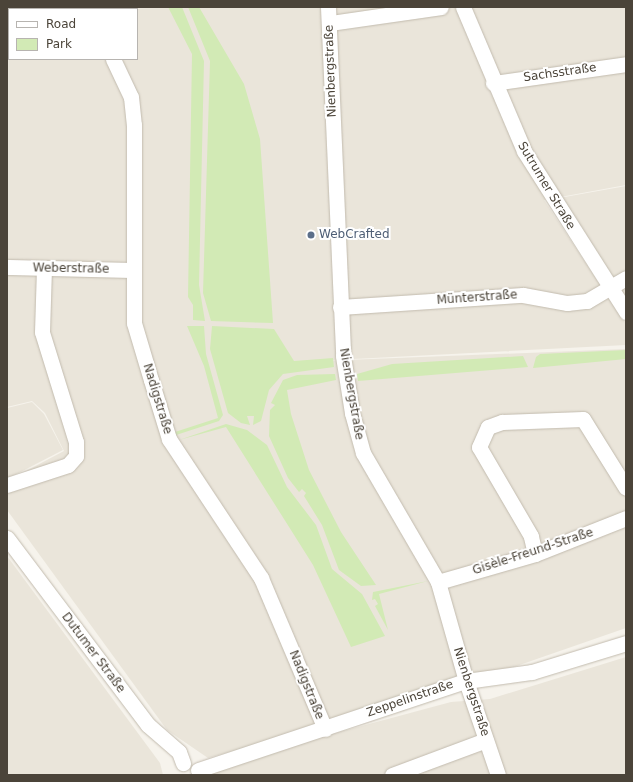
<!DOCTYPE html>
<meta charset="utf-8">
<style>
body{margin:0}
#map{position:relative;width:633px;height:782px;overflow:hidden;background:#f6f3ec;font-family:"DejaVu Sans",sans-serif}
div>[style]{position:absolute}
.residential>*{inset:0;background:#eae5da}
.green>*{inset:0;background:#d2eab5}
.roads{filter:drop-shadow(0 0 1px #c2bbae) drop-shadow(0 0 1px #c2bbae)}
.street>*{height:15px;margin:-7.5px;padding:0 7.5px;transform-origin:7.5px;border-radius:7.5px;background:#fff}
.dots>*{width:11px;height:11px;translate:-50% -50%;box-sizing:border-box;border:2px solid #fff;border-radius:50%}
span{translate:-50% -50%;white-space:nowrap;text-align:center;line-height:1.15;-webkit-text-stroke:4px #fff;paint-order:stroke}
.street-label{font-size:12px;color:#4b4439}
.service-label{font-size:12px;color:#4e5e75}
.left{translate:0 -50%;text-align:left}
.frame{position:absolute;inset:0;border:8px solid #4b4439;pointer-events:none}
.legend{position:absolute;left:8px;top:8px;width:130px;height:52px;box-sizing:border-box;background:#fff;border:1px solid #b7b4b0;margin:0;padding:5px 7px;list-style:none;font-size:12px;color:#4b4439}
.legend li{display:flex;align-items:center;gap:8px;height:20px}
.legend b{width:20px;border:1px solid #b7b4b0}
</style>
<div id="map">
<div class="residential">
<div style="clip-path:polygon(evenodd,7px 7px,626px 7px,626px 185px,544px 200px,626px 324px,626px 345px,295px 362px,626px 349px,626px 628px,456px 687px,208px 758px,167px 730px,7px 510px,7px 481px,64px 451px,45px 413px,32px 401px,7px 407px,7px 7px,9px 9px,137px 9px,137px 59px,9px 59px,9px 9px)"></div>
<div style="clip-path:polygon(626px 186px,626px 303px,559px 198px)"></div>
<div style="clip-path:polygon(32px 402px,44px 414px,63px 450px,7px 479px,7px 408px)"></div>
<div style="clip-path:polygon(7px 556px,160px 763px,163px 775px,7px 775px)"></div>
<div style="clip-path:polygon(626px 657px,626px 775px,213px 775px,213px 770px,291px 745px,451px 702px,490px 699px)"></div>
</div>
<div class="green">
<div style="clip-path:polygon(168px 7px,182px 7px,204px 61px,199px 285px,205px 321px,193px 320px,193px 305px,188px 297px,192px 54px)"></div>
<div style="clip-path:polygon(188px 7px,199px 7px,244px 84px,260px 139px,273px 323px,211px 321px,203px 293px,210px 61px)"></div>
<div style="clip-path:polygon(187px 326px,204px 326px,206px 354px,223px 415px,219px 421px,173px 436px,175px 432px,218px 418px,204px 366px)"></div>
<div style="clip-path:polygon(212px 326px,274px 329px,294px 361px,333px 358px,334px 367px,283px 374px,269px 390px,261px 421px,253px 425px,254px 416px,247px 416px,250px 425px,241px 423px,228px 413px,210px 349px)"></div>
<div style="clip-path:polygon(626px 350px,626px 359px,533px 368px,536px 357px,540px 354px)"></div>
<div style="clip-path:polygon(523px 356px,528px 367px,358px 381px,357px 374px,392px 364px)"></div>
<div style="clip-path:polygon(335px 374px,336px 380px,287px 390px,291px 414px,309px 470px,341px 532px,376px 585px,361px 586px,339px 570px,322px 525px,304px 496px,306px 493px,302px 489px,299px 492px,288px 478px,269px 436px,270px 410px,275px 405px,271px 403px,283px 380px,297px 375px)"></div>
<div style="clip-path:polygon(226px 424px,247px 430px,267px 445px,287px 487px,316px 525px,332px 569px,362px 594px,385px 636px,351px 647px,313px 565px,226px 427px,179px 440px)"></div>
<div style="clip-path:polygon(428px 581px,379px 594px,388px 630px,375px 606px,378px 604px,375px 599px,372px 600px,373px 592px)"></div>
</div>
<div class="roads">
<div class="street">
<div style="left:82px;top:7px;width:2px;rotate:63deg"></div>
<div style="left:328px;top:7px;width:349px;rotate:87.5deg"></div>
<div style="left:343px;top:356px;width:58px;rotate:81deg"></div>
<div style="left:352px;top:413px;width:41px;rotate:74.6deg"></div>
<div style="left:363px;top:453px;width:149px;rotate:59.8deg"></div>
<div style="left:438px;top:582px;width:103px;rotate:74.2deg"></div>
<div style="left:466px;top:681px;width:99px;rotate:71.2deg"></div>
<div style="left:463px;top:7px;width:156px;rotate:67deg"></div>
<div style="left:524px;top:151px;width:191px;rotate:57.6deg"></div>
<div style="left:330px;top:23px;width:112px;rotate:-8.2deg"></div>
<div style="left:113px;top:59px;width:42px;rotate:64.7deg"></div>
<div style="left:131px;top:97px;width:28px;rotate:84deg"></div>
<div style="left:134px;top:125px;width:198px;rotate:90deg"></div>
<div style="left:134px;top:323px;width:59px;rotate:73.4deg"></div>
<div style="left:151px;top:380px;width:62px;rotate:73deg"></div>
<div style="left:169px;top:439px;width:167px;rotate:56.5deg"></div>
<div style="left:261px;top:578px;width:164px;rotate:67deg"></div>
<div style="left:493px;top:83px;width:134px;rotate:-8.1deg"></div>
<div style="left:7px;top:267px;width:127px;rotate:1.4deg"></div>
<div style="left:340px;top:307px;width:183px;rotate:-3.8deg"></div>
<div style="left:523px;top:295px;width:45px;rotate:10.3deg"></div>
<div style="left:567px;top:303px;width:20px;rotate:-6deg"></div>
<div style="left:587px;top:301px;width:45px;rotate:-30.5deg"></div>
<div style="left:7px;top:485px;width:64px;rotate:-18.2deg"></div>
<div style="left:68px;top:465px;width:12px;rotate:-48deg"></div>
<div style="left:76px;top:456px;width:14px;rotate:-90deg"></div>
<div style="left:76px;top:442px;width:115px;rotate:-107.2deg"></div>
<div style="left:42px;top:332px;width:64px;rotate:-88.2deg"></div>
<div style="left:7px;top:538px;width:234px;rotate:53deg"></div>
<div style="left:148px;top:725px;width:41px;rotate:41.1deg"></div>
<div style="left:179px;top:752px;width:12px;rotate:70deg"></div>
<div style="left:535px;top:554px;width:18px;rotate:-103deg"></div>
<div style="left:531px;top:536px;width:103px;rotate:-120.3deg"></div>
<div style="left:479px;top:447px;width:22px;rotate:-66deg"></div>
<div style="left:488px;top:427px;width:15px;rotate:-20deg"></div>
<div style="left:502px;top:422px;width:81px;rotate:-2.1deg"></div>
<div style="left:583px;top:419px;width:81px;rotate:58.1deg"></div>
<div style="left:438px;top:582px;width:101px;rotate:-16.1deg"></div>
<div style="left:535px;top:554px;width:98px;rotate:-21.6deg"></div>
<div style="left:198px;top:770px;width:282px;rotate:-18.4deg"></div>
<div style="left:466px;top:681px;width:67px;rotate:-7.8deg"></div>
<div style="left:532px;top:672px;width:98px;rotate:-17.1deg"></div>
<div style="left:392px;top:775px;width:100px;rotate:-20.4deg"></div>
</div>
</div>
<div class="dots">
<div style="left:311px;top:235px;background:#5c6f8a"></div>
</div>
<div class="street-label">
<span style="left:331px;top:71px;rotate:-92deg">Nienbergstraße</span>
<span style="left:560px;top:73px;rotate:-8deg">Sachsstraße</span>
<span style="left:546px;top:186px;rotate:59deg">Sutrumer Straße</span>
<span style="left:71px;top:269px;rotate:1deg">Weberstraße</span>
<span style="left:477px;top:298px;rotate:-4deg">Münterstraße</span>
<span style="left:351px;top:394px;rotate:80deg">Nienbergstraße</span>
<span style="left:157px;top:399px;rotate:73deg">Nadigstraße</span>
<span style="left:533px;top:552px;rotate:-18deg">Gisèle-Freund-Straße</span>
<span style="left:93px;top:653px;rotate:53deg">Dutumer Straße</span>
<span style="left:306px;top:685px;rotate:68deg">Nadigstraße</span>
<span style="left:471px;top:692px;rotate:72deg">Nienbergstraße</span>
<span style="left:410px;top:699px;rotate:-19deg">Zeppelinstraße</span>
</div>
<div class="service-label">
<span class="left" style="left:319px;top:235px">WebCrafted</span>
</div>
<div class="frame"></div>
<ul class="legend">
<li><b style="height:5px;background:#fff"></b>Road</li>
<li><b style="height:11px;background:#d2eab5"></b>Park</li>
</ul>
</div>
